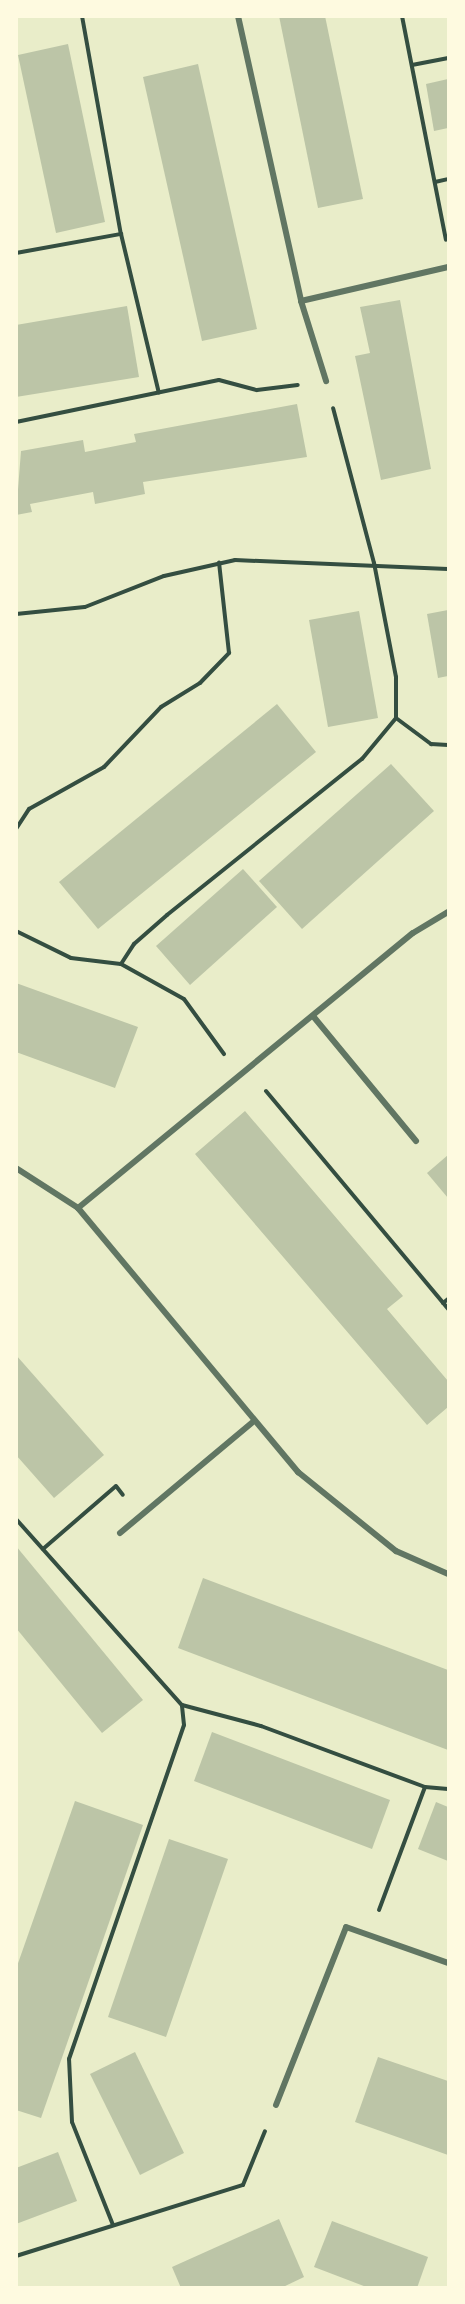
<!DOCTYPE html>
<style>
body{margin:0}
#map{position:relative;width:465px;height:2304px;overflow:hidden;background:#e9edc9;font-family:Lora,serif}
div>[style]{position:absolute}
.building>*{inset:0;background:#bcc5a7}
.path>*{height:4px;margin:-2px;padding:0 2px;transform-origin:2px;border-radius:2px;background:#344e41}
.minor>*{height:6px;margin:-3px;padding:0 3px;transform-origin:3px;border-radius:3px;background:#617663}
span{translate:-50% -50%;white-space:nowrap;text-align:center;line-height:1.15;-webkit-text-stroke:4.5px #fefae0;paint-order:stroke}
.frame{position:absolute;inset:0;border:18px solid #fefae0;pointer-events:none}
</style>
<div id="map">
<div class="building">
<div style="clip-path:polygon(279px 16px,325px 16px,363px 199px,318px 208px)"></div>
<div style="clip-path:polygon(68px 44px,105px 222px,56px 233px,18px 55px)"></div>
<div style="clip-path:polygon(198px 64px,257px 329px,202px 341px,143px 77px)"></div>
<div style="clip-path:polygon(448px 79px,448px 128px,434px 131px,426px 84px)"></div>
<div style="clip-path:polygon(400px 300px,431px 469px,381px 480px,355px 356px,370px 353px,360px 307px)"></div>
<div style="clip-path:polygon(127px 306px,139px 377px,16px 397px,16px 325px)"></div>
<div style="clip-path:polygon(297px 404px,307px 457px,143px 482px,145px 494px,95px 504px,93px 492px,30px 504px,32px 512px,16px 515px,21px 451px,83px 440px,85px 452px,136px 442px,134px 434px)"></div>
<div style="clip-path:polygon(448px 610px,448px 676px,438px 678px,427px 614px)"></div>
<div style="clip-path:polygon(359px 611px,378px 718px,328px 727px,309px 620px)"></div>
<div style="clip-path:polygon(277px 704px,316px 752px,98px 929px,59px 882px)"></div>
<div style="clip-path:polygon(391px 764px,434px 811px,302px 929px,259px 881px)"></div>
<div style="clip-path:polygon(243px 869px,277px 907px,190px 985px,156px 946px)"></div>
<div style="clip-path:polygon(16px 983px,138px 1027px,115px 1088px,16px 1052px)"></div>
<div style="clip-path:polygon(245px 1111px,403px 1296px,387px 1309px,448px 1381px,448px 1407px,427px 1425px,195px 1154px)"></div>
<div style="clip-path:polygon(448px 1155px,448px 1198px,427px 1173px)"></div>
<div style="clip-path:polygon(16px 1355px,104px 1455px,54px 1498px,16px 1455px)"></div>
<div style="clip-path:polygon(16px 1546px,143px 1700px,102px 1733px,16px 1628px)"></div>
<div style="clip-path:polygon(203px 1578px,448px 1670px,448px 1750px,178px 1648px)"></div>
<div style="clip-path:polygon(212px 1732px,390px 1800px,372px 1849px,194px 1781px)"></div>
<div style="clip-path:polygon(75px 1801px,143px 1825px,41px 2118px,16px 2110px,16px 1969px)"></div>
<div style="clip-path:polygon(436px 1802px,448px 1807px,448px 1861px,418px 1849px)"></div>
<div style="clip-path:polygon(169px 1839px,228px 1859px,166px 2037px,108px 2017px)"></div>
<div style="clip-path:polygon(135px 2052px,184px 2153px,140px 2175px,90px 2074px)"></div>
<div style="clip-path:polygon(378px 2057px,448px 2081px,448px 2155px,355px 2122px)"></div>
<div style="clip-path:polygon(58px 2152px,77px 2201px,16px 2224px,16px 2168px)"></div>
<div style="clip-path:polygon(279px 2219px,304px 2277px,281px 2288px,181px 2288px,172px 2267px)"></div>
<div style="clip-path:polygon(332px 2221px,428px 2257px,417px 2288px,369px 2288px,314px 2267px)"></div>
</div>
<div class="path">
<div style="left:82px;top:16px;width:221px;rotate:79.9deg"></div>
<div style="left:121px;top:234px;width:163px;rotate:76.6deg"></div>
<div style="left:402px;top:16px;width:228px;rotate:78.9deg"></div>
<div style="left:412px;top:65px;width:37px;rotate:-11deg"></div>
<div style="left:435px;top:182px;width:13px;rotate:-13deg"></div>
<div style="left:16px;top:253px;width:107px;rotate:-10.3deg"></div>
<div style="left:16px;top:422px;width:207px;rotate:-11.7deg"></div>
<div style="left:219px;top:380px;width:39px;rotate:15deg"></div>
<div style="left:257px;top:390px;width:41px;rotate:-7deg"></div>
<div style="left:16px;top:614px;width:69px;rotate:-5.8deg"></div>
<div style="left:85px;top:607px;width:85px;rotate:-21.4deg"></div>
<div style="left:164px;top:576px;width:73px;rotate:-12.7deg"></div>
<div style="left:235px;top:560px;width:213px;rotate:2.4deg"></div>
<div style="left:396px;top:718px;width:44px;rotate:36.6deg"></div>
<div style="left:431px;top:744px;width:17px;rotate:3deg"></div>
<div style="left:16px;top:829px;width:24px;rotate:-57deg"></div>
<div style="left:29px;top:809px;width:86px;rotate:-29.2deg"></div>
<div style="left:104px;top:767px;width:83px;rotate:-46.5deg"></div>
<div style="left:161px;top:707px;width:46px;rotate:-31.6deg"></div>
<div style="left:200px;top:683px;width:42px;rotate:-46deg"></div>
<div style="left:229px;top:653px;width:91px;rotate:-96.3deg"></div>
<div style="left:16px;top:931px;width:61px;rotate:26.1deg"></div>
<div style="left:71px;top:958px;width:50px;rotate:6.8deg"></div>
<div style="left:121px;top:964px;width:72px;rotate:29.1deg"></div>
<div style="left:184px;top:999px;width:68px;rotate:54deg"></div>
<div style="left:121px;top:964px;width:24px;rotate:-57deg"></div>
<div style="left:134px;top:944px;width:44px;rotate:-41.3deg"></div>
<div style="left:167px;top:915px;width:250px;rotate:-38.7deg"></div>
<div style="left:362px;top:759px;width:53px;rotate:-50.3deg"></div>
<div style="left:396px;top:718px;width:41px;rotate:-90deg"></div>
<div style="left:396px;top:677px;width:116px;rotate:-100.9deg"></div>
<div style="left:374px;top:563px;width:160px;rotate:-104.8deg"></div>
<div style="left:266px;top:1091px;width:284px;rotate:50.1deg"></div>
<div style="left:443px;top:1303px;width:6px;rotate:-39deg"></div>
<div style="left:16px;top:1519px;width:249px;rotate:48.3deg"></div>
<div style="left:182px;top:1705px;width:82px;rotate:14.9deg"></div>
<div style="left:261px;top:1726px;width:175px;rotate:20.4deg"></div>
<div style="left:425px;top:1787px;width:23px;rotate:5deg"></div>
<div style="left:43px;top:1549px;width:96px;rotate:-40.8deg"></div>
<div style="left:116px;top:1486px;width:11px;rotate:52deg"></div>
<div style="left:16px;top:1771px;width:2px;rotate:90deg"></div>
<div style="left:379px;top:1910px;width:131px;rotate:-69.5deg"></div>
<div style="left:113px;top:2225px;width:111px;rotate:-111.7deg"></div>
<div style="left:72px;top:2122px;width:63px;rotate:-92.7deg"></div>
<div style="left:69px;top:2059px;width:353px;rotate:-71deg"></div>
<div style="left:184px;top:1725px;width:20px;rotate:-96deg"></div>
<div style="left:16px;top:2256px;width:238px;rotate:-17.4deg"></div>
<div style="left:243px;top:2185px;width:58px;rotate:-67.8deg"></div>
</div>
<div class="minor">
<div style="left:238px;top:16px;width:292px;rotate:77.5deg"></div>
<div style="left:301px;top:301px;width:84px;rotate:72.6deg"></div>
<div style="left:301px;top:301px;width:151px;rotate:-13deg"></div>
<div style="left:313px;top:1016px;width:162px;rotate:50.5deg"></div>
<div style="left:16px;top:1168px;width:74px;rotate:32.8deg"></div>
<div style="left:78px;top:1208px;width:344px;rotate:50.2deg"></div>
<div style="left:298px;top:1472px;width:126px;rotate:38.9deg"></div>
<div style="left:396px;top:1551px;width:57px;rotate:23.9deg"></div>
<div style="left:78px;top:1208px;width:433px;rotate:-39.4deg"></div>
<div style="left:413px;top:933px;width:41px;rotate:-31deg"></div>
<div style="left:120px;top:1533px;width:175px;rotate:-39.9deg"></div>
<div style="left:276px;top:2105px;width:191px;rotate:-68.5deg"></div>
<div style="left:346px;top:1927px;width:108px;rotate:19.4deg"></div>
</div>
<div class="frame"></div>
</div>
